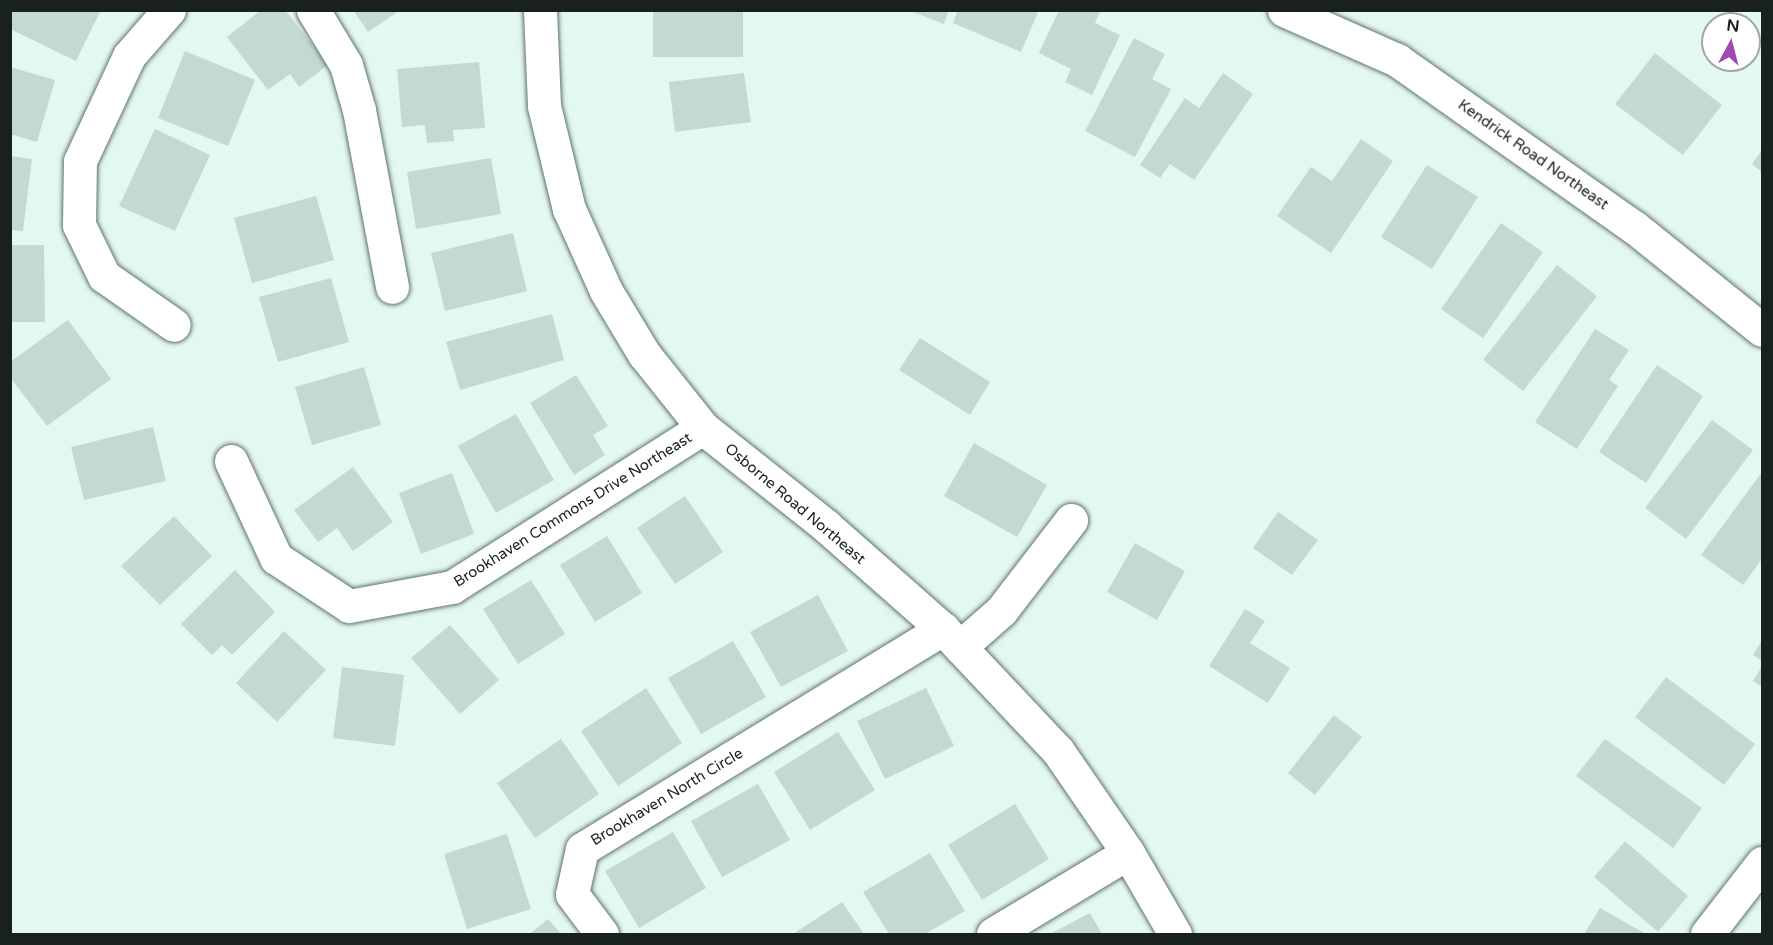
<!DOCTYPE html>
<style>
body{margin:0}
#map{position:relative;width:1773px;height:945px;overflow:hidden;background:#e3f8f0;font-family:"Varela Round",sans-serif}
div>[style]{position:absolute}
.building>*{inset:0;background:#c4d9d1}
.roads{filter:drop-shadow(0 0 2px #60736c) drop-shadow(0 0 2px #60736c)}
.minor>*{height:33px;margin:-16.5px;padding:0 16.5px;transform-origin:16.5px;border-radius:16.5px;background:#fff}
span{translate:-50% -50%;white-space:nowrap;text-align:center;line-height:1.15;-webkit-text-stroke:4.5px #fff;paint-order:stroke}
.street-label{font-size:15px;color:#19211e}
.frame{position:absolute;inset:0;border:12px solid #19211e;pointer-events:none}
.north{position:absolute;left:1701px;top:12px;width:60px;height:60px;box-sizing:border-box;background:#fff;border:2px solid #a3a6a5;border-radius:50%;rotate:7deg;font-size:16px;font-weight:700;line-height:24px;text-align:center;color:#19211e}
.north::after{content:'';display:block;margin:auto;width:21px;height:27px;background:#a248b3;clip-path:polygon(50% 0,100% 100%,50% 72%,0 100%)}
</style>
<div id="map">
<div class="building">
<div style="clip-path:polygon(10px 10px,101px 10px,76px 61px,10px 29px)"></div>
<div style="clip-path:polygon(261px 10px,285px 10px,328px 65px,299px 87px,290px 74px,268px 90px,227px 37px)"></div>
<div style="clip-path:polygon(353px 10px,400px 10px,368px 32px)"></div>
<div style="clip-path:polygon(653px 10px,743px 10px,743px 57px,653px 57px)"></div>
<div style="clip-path:polygon(908px 10px,949px 10px,944px 24px)"></div>
<div style="clip-path:polygon(958px 10px,1039px 10px,1021px 52px,953px 23px)"></div>
<div style="clip-path:polygon(1059px 10px,1101px 10px,1095px 23px,1120px 35px,1092px 95px,1065px 82px,1071px 69px,1039px 53px)"></div>
<div style="clip-path:polygon(1134px 38px,1165px 54px,1152px 79px,1171px 89px,1135px 157px,1085px 131px)"></div>
<div style="clip-path:polygon(185px 51px,255px 80px,228px 146px,158px 118px)"></div>
<div style="clip-path:polygon(1655px 53px,1722px 105px,1683px 155px,1615px 104px)"></div>
<div style="clip-path:polygon(479px 62px,485px 128px,453px 130px,454px 141px,427px 143px,425px 125px,402px 127px,397px 69px)"></div>
<div style="clip-path:polygon(10px 67px,55px 80px,37px 142px,10px 134px)"></div>
<div style="clip-path:polygon(744px 73px,751px 122px,675px 132px,669px 82px)"></div>
<div style="clip-path:polygon(1223px 73px,1253px 94px,1194px 180px,1170px 164px,1160px 178px,1140px 165px,1185px 98px,1199px 108px)"></div>
<div style="clip-path:polygon(155px 129px,210px 155px,175px 231px,119px 206px)"></div>
<div style="clip-path:polygon(1361px 139px,1393px 161px,1331px 253px,1277px 216px,1311px 167px,1332px 181px)"></div>
<div style="clip-path:polygon(1762px 150px,1762px 172px,1752px 164px)"></div>
<div style="clip-path:polygon(10px 156px,32px 159px,23px 231px,10px 230px)"></div>
<div style="clip-path:polygon(491px 158px,501px 214px,416px 229px,407px 172px)"></div>
<div style="clip-path:polygon(1427px 165px,1478px 197px,1432px 269px,1381px 237px)"></div>
<div style="clip-path:polygon(316px 196px,334px 260px,252px 283px,234px 218px)"></div>
<div style="clip-path:polygon(1501px 223px,1543px 252px,1483px 338px,1441px 309px)"></div>
<div style="clip-path:polygon(513px 233px,527px 291px,445px 311px,431px 253px)"></div>
<div style="clip-path:polygon(10px 245px,44px 245px,45px 322px,10px 322px)"></div>
<div style="clip-path:polygon(1557px 265px,1597px 296px,1523px 391px,1483px 360px)"></div>
<div style="clip-path:polygon(331px 278px,349px 342px,278px 362px,259px 297px)"></div>
<div style="clip-path:polygon(552px 314px,564px 360px,460px 390px,446px 342px)"></div>
<div style="clip-path:polygon(68px 320px,111px 379px,47px 426px,10px 377px,10px 362px)"></div>
<div style="clip-path:polygon(1595px 329px,1629px 350px,1609px 380px,1618px 386px,1577px 449px,1535px 422px)"></div>
<div style="clip-path:polygon(920px 338px,990px 382px,970px 415px,899px 370px)"></div>
<div style="clip-path:polygon(1657px 365px,1703px 396px,1646px 483px,1599px 452px)"></div>
<div style="clip-path:polygon(364px 367px,381px 425px,312px 445px,295px 387px)"></div>
<div style="clip-path:polygon(576px 375px,608px 426px,593px 435px,605px 455px,574px 475px,530px 403px)"></div>
<div style="clip-path:polygon(516px 414px,554px 480px,496px 513px,458px 446px)"></div>
<div style="clip-path:polygon(1712px 420px,1753px 450px,1686px 539px,1645px 508px)"></div>
<div style="clip-path:polygon(153px 427px,166px 481px,84px 500px,71px 447px)"></div>
<div style="clip-path:polygon(974px 443px,1047px 485px,1017px 537px,944px 496px)"></div>
<div style="clip-path:polygon(353px 467px,393px 522px,353px 551px,337px 528px,318px 542px,294px 510px)"></div>
<div style="clip-path:polygon(1762px 472px,1762px 559px,1743px 585px,1701px 555px)"></div>
<div style="clip-path:polygon(452px 473px,474px 534px,421px 554px,399px 493px)"></div>
<div style="clip-path:polygon(685px 496px,723px 552px,675px 584px,637px 528px)"></div>
<div style="clip-path:polygon(1278px 512px,1318px 540px,1292px 575px,1253px 548px)"></div>
<div style="clip-path:polygon(174px 516px,212px 556px,160px 605px,121px 566px)"></div>
<div style="clip-path:polygon(607px 536px,642px 593px,595px 622px,560px 565px)"></div>
<div style="clip-path:polygon(1135px 543px,1185px 571px,1157px 620px,1107px 592px)"></div>
<div style="clip-path:polygon(235px 570px,275px 612px,232px 655px,222px 645px,212px 655px,181px 624px)"></div>
<div style="clip-path:polygon(531px 580px,565px 634px,518px 664px,483px 609px)"></div>
<div style="clip-path:polygon(818px 595px,848px 651px,781px 687px,750px 632px)"></div>
<div style="clip-path:polygon(1245px 609px,1265px 621px,1250px 643px,1290px 668px,1268px 703px,1209px 666px)"></div>
<div style="clip-path:polygon(450px 625px,499px 680px,460px 714px,411px 658px)"></div>
<div style="clip-path:polygon(284px 631px,326px 670px,277px 722px,236px 683px)"></div>
<div style="clip-path:polygon(1762px 640px,1762px 661px,1753px 655px)"></div>
<div style="clip-path:polygon(733px 641px,766px 697px,701px 734px,668px 678px)"></div>
<div style="clip-path:polygon(1762px 666px,1762px 687px,1753px 681px)"></div>
<div style="clip-path:polygon(342px 667px,404px 675px,395px 746px,333px 738px)"></div>
<div style="clip-path:polygon(1666px 677px,1755px 744px,1724px 785px,1635px 717px)"></div>
<div style="clip-path:polygon(646px 688px,682px 743px,618px 786px,581px 731px)"></div>
<div style="clip-path:polygon(926px 688px,954px 746px,885px 779px,857px 721px)"></div>
<div style="clip-path:polygon(1334px 715px,1362px 737px,1315px 795px,1288px 773px)"></div>
<div style="clip-path:polygon(838px 732px,875px 790px,810px 830px,774px 772px)"></div>
<div style="clip-path:polygon(561px 739px,599px 794px,535px 838px,497px 783px)"></div>
<div style="clip-path:polygon(1605px 739px,1702px 808px,1673px 848px,1576px 776px)"></div>
<div style="clip-path:polygon(758px 784px,790px 840px,722px 877px,691px 821px)"></div>
<div style="clip-path:polygon(1015px 804px,1049px 859px,982px 900px,948px 845px)"></div>
<div style="clip-path:polygon(673px 832px,706px 888px,639px 928px,605px 871px)"></div>
<div style="clip-path:polygon(507px 834px,531px 909px,467px 929px,444px 854px)"></div>
<div style="clip-path:polygon(1625px 841px,1688px 896px,1658px 932px,1594px 877px)"></div>
<div style="clip-path:polygon(930px 853px,965px 911px,925px 934px,889px 934px,863px 892px)"></div>
<div style="clip-path:polygon(842px 902px,864px 934px,793px 934px)"></div>
<div style="clip-path:polygon(1600px 908px,1646px 934px,1584px 934px)"></div>
<div style="clip-path:polygon(1090px 913px,1102px 934px,1050px 934px)"></div>
<div style="clip-path:polygon(548px 919px,561px 934px,530px 934px)"></div>
</div>
<div class="roads">
<div class="minor">
<div style="left:169px;top:10px;width:61px;rotate:131deg"></div>
<div style="left:129px;top:56px;width:116px;rotate:115deg"></div>
<div style="left:80px;top:161px;width:64px;rotate:90.9deg"></div>
<div style="left:79px;top:225px;width:57px;rotate:63.9deg"></div>
<div style="left:104px;top:276px;width:85px;rotate:35deg"></div>
<div style="left:313px;top:10px;width:64px;rotate:59deg"></div>
<div style="left:346px;top:65px;width:47px;rotate:73.9deg"></div>
<div style="left:359px;top:110px;width:180px;rotate:79.4deg"></div>
<div style="left:540px;top:10px;width:96px;rotate:87.6deg"></div>
<div style="left:544px;top:106px;width:106px;rotate:76.4deg"></div>
<div style="left:569px;top:209px;width:90px;rotate:65.7deg"></div>
<div style="left:606px;top:291px;width:74px;rotate:58.9deg"></div>
<div style="left:644px;top:354px;width:95px;rotate:51.4deg"></div>
<div style="left:703px;top:428px;width:157px;rotate:38.5deg"></div>
<div style="left:826px;top:526px;width:156px;rotate:41.4deg"></div>
<div style="left:943px;top:629px;width:168px;rotate:46.7deg"></div>
<div style="left:1058px;top:751px;width:124px;rotate:55.5deg"></div>
<div style="left:1128px;top:853px;width:94px;rotate:59.9deg"></div>
<div style="left:1284px;top:10px;width:124px;rotate:23.9deg"></div>
<div style="left:1397px;top:60px;width:290px;rotate:35.2deg"></div>
<div style="left:1634px;top:227px;width:164px;rotate:38.8deg"></div>
<div style="left:231px;top:461px;width:107px;rotate:65.1deg"></div>
<div style="left:276px;top:558px;width:87px;rotate:33.3deg"></div>
<div style="left:349px;top:606px;width:105px;rotate:-10.5deg"></div>
<div style="left:452px;top:587px;width:297px;rotate:-32.4deg"></div>
<div style="left:960px;top:647px;width:55px;rotate:-41.3deg"></div>
<div style="left:1001px;top:611px;width:115px;rotate:-52.4deg"></div>
<div style="left:602px;top:934px;width:50px;rotate:-126.9deg"></div>
<div style="left:572px;top:894px;width:46px;rotate:-77.5deg"></div>
<div style="left:582px;top:849px;width:423px;rotate:-31.4deg"></div>
<div style="left:993px;top:934px;width:157px;rotate:-31deg"></div>
<div style="left:1707px;top:934px;width:90px;rotate:-52.2deg"></div>
</div>
</div>
<div class="street-label">
<span style="left:1533px;top:155px;rotate:35deg">Kendrick Road Northeast</span>
<span style="left:795px;top:504px;rotate:40deg">Osborne Road Northeast</span>
<span style="left:573px;top:510px;rotate:-32deg">Brookhaven Commons Drive Northeast</span>
<span style="left:667px;top:797px;rotate:-31deg">Brookhaven North Circle</span>
</div>
<div class="frame"></div>
<div class="north">N</div>
</div>
